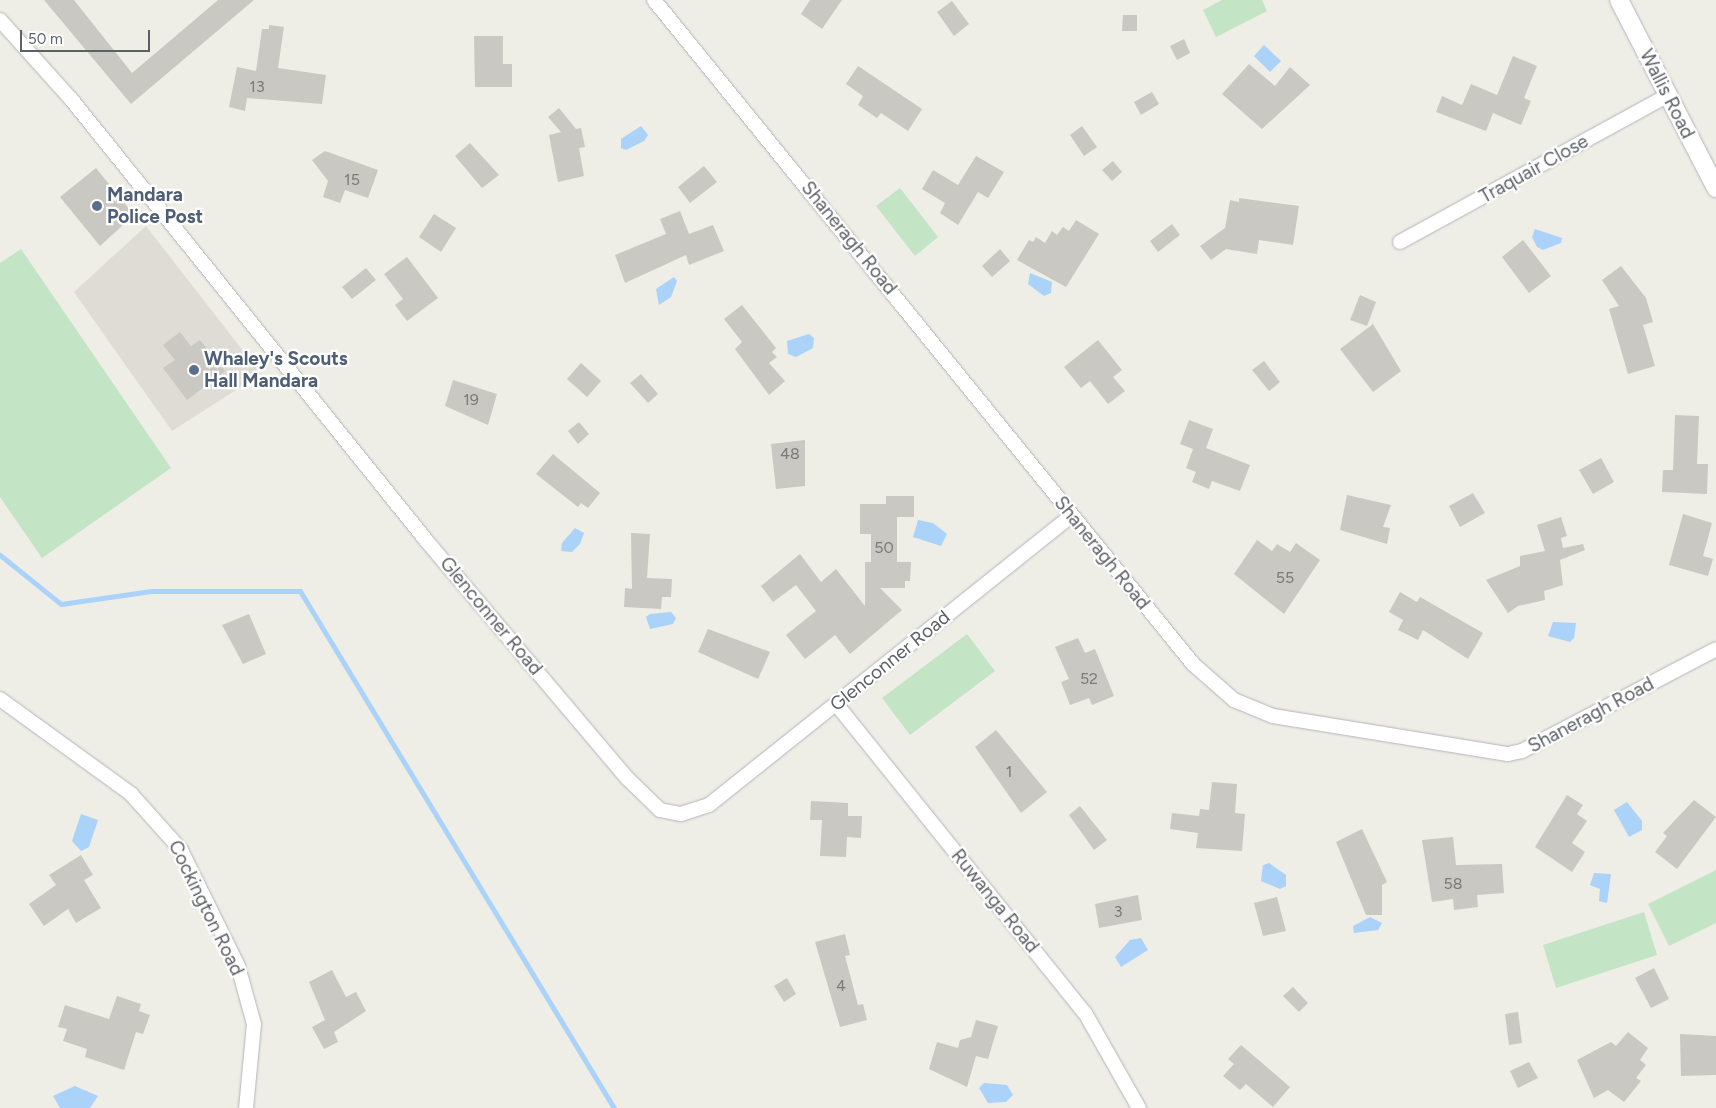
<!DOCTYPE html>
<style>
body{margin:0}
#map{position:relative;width:1716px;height:1108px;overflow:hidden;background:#eeede6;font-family:Figtree,sans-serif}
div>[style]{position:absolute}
.education>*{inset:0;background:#dedcd4}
.green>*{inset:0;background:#c4e4c6}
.water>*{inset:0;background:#abd2f9}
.stream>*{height:5px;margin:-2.5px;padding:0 2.5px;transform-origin:2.5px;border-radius:2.5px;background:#abd2f9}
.building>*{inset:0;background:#cac8c2}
.roads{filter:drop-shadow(0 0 1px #b3b5b9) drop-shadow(0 0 1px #b3b5b9)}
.minor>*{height:14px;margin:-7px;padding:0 7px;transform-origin:7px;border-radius:7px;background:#fff}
.tertiary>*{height:18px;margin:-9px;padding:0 9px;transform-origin:9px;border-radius:9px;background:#fff}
.dots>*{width:14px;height:14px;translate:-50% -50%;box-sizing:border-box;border:2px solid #fff;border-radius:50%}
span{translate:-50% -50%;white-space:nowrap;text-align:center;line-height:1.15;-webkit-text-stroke:4.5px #fff;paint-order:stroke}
.number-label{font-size:16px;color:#787a7c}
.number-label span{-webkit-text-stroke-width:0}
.street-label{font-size:19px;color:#5d6065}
.service-label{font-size:19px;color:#4e5e75;font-weight:700}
.left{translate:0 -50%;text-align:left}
.scale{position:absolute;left:20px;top:30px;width:130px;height:22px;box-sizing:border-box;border:2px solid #5d6065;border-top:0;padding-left:6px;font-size:15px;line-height:18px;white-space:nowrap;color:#5d6065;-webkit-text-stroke:4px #fff;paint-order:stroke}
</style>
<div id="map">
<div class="education">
<div style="clip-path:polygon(146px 226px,261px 374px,172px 431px,74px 292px)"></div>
</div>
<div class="green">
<div style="clip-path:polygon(1222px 0,1262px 0,1267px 11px,1216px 37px,1203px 10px)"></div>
<div style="clip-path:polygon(900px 188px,938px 237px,915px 256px,876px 206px)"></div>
<div style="clip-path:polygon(21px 249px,171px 468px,42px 558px,0 497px,0 263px)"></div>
<div style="clip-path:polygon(967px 634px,995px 671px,910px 735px,882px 698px)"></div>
<div style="clip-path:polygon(1716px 870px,1716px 923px,1669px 946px,1648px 904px)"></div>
<div style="clip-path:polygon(1644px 912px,1657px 955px,1556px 988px,1543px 945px)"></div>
</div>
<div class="water">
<div style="clip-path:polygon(1264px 45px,1281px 61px,1270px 72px,1254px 56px)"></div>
<div style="clip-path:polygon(641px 126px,648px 135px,644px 141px,626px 150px,621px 148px,621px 139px)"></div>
<div style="clip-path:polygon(1535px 229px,1562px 238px,1561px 243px,1543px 250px,1537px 247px,1532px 237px)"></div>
<div style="clip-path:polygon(1030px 273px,1052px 282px,1051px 293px,1044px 296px,1028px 284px)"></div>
<div style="clip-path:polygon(674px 277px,677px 281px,671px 297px,659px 305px,656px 289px)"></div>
<div style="clip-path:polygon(809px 334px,814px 338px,813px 348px,796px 357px,788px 354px,787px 341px)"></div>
<div style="clip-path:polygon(918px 520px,933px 523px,947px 534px,941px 546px,913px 537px)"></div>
<div style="clip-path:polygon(575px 528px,584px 533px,580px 544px,572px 552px,561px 551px,562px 543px)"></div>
<div style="clip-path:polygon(671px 612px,676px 618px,673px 624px,650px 629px,646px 617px,650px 614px)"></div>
<div style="clip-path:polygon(1553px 622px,1576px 623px,1574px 638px,1570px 642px,1548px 636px)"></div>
<div style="clip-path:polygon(1627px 802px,1642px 821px,1642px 830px,1629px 837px,1614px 810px)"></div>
<div style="clip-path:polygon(81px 814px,98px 820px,89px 847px,81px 851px,72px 841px)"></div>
<div style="clip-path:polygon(1269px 863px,1286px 875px,1286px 886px,1280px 889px,1261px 881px,1263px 865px)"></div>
<div style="clip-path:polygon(1594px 873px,1611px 874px,1607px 903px,1599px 901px,1600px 889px,1590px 885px)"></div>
<div style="clip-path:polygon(1370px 917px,1382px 923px,1378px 930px,1354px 933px,1353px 926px)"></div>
<div style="clip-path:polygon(1141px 938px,1148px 950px,1121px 967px,1115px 957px,1130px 940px)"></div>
<div style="clip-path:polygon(984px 1083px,1007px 1085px,1013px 1095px,1006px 1102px,988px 1103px,979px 1088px)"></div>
<div style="clip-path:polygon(75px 1086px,98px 1096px,90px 1108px,60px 1108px,53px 1096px)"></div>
</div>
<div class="stream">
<div style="left:0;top:555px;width:78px;rotate:38.8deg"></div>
<div style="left:61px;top:604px;width:91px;rotate:-8.2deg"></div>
<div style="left:151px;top:591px;width:149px"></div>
<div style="left:300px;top:591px;width:605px;rotate:58.73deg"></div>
</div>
<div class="building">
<div style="clip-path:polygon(44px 0,74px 0,132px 73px,218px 0,254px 0,131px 104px)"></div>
<div style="clip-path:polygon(810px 0,842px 0,822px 29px,801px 14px)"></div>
<div style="clip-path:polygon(952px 1px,969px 24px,954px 36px,937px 12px)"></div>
<div style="clip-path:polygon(1123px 15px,1137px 15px,1137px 31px,1122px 31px)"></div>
<div style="clip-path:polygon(269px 25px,284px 27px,278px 68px,326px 75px,322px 104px,247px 98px,245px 111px,229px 107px,237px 67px,256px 71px,262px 29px,269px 29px)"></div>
<div style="clip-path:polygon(474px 36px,503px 36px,503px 64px,512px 64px,512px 87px,475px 87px)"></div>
<div style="clip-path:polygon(1184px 39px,1190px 53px,1177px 60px,1170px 46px)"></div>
<div style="clip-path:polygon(1513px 56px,1537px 66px,1524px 98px,1531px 101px,1521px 125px,1493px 113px,1486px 131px,1436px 112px,1442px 96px,1462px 105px,1471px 84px,1497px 95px)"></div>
<div style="clip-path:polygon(1249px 64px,1275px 86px,1290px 67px,1310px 85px,1262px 129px,1222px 94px)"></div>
<div style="clip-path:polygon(858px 66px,922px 109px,908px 131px,881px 113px,877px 118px,858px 105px,863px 96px,846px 84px)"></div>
<div style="clip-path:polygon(1152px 92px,1159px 104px,1141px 115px,1134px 102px)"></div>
<div style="clip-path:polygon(559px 108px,576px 129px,581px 128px,585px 147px,579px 148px,584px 176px,558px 182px,549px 135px,561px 132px,548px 117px)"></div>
<div style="clip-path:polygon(1082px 126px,1097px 147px,1084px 156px,1070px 135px)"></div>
<div style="clip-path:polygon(470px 143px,499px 175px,482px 188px,455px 156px)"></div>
<div style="clip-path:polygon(325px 151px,378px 170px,368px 198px,345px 190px,340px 203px,323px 197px,328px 181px,312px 160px)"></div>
<div style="clip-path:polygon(976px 156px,1004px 172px,988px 198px,978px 192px,958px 225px,940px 213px,945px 203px,922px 189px,933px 170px,958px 185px)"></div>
<div style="clip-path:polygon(1113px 161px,1122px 172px,1112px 181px,1102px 170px)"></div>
<div style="clip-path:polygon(704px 166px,717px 182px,690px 203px,678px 187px)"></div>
<div style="clip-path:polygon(96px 168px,134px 215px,100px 246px,60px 197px)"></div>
<div style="clip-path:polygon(1239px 198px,1299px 206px,1293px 245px,1259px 240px,1257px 254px,1226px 249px,1211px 260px,1200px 246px,1225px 228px,1230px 200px,1239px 202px)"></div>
<div style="clip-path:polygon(680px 211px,689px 234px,713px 225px,724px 251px,689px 265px,686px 255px,625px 283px,615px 255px,666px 234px,660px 219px)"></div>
<div style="clip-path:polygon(434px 214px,456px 228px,441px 252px,419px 237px)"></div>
<div style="clip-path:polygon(1076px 220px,1099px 234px,1066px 287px,1017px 260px,1029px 240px,1033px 242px,1036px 237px,1045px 243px,1052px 231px,1057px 235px,1063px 227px,1069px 231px)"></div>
<div style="clip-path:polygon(1172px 224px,1180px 235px,1158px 252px,1150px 241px)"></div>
<div style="clip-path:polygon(1523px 240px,1551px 276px,1529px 293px,1502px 257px)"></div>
<div style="clip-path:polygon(1000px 249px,1010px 261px,992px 277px,982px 266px)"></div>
<div style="clip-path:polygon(407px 257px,438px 298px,407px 321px,395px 305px,403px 299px,384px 274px)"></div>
<div style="clip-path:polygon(1621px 266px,1646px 298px,1653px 322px,1643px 325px,1655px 366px,1628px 374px,1609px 309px,1619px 306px,1602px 280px)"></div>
<div style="clip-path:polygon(366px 268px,376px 280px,352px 299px,342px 287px)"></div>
<div style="clip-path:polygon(1360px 295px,1376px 302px,1367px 326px,1350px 320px)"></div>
<div style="clip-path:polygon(742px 305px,776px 348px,772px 352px,777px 357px,769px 363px,785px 381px,769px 395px,735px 349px,742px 342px,724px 319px)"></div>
<div style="clip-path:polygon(1373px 324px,1401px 371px,1373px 392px,1340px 349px)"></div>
<div style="clip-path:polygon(180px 332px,191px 346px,200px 340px,225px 371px,187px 400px,163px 368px,175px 360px,163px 345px)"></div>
<div style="clip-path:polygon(1098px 340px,1122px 370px,1113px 377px,1125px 391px,1108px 404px,1090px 381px,1081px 388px,1064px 367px)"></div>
<div style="clip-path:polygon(1264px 361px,1280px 382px,1269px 391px,1252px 370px)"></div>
<div style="clip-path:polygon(581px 363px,601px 381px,587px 397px,567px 379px)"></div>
<div style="clip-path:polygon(641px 374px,658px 394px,648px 403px,630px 383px)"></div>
<div style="clip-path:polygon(453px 380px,497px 394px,488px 425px,445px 406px)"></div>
<div style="clip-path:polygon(1675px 415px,1699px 416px,1697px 464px,1708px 464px,1707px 494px,1662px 492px,1663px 470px,1673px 470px)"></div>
<div style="clip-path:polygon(1189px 420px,1213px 429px,1206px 448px,1250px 465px,1240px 491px,1212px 481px,1209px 489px,1192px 482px,1196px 472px,1186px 468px,1193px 449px,1180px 444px)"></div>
<div style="clip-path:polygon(579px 422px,589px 434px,578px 444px,568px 431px)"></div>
<div style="clip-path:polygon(805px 440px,805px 486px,776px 489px,771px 444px)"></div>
<div style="clip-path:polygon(553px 454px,600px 493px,588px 508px,581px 503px,578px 507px,536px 474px)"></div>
<div style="clip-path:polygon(1601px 458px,1614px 482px,1593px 494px,1579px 470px)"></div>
<div style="clip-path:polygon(1473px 493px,1485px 513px,1460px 527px,1449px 506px)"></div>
<div style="clip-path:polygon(1347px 495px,1391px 505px,1383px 527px,1390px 528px,1387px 544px,1340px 530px)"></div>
<div style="clip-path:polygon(886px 496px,914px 496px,914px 517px,897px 517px,897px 562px,911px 562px,910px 581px,905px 581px,905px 588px,880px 588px,902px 610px,850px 654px,835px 635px,805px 659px,786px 635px,816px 611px,796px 585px,773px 602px,761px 586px,800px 554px,821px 582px,836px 569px,865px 606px,865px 562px,871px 562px,871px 534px,860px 534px,860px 504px,886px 504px)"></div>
<div style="clip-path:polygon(1683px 514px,1712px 523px,1703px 556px,1713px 559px,1708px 576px,1669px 565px)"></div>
<div style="clip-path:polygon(1561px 517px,1567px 536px,1561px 538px,1563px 548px,1583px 544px,1585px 550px,1560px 560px,1563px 585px,1544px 591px,1545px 600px,1518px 606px,1508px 613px,1486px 580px,1520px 566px,1520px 556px,1545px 551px,1537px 525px)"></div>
<div style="clip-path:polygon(631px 533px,650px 534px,647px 578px,672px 579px,671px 597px,662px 597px,661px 609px,624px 607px,625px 588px,632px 589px)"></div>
<div style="clip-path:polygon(1257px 540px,1272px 551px,1277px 544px,1290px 552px,1296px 543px,1320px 560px,1284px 614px,1234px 574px)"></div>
<div style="clip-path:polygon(1400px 592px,1417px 602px,1420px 597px,1483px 633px,1468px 659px,1423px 630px,1418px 640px,1398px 630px,1403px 620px,1389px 612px)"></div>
<div style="clip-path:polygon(249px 614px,266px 654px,243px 664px,222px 625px)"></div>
<div style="clip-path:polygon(708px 629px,770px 652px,758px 679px,698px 652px)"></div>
<div style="clip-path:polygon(1078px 638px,1085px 653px,1095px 649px,1114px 696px,1092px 705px,1089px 698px,1070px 705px,1061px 682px,1069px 679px,1055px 647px)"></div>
<div style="clip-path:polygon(996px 730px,1047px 792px,1021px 813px,975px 747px)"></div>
<div style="clip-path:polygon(1212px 782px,1237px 784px,1235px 813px,1245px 814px,1242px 851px,1196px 848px,1198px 833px,1170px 829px,1172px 813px,1199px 816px,1200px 809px,1209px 810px)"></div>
<div style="clip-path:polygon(1567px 795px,1583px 805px,1577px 814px,1587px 821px,1572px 843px,1585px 852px,1572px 872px,1535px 847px)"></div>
<div style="clip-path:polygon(1694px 800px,1716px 817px,1677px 869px,1655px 852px,1667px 836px,1663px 833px)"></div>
<div style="clip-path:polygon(811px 801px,848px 803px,848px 816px,862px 816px,861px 838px,847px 837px,846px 857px,820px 856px,822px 820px,810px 820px)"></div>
<div style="clip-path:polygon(1080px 806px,1107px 840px,1094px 850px,1069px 815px)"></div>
<div style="clip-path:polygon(1362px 829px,1387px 882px,1382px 885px,1382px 915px,1366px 915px,1336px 842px)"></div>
<div style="clip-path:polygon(1453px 837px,1456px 865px,1502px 864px,1504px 893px,1477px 895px,1478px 907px,1454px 910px,1453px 899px,1432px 902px,1422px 840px)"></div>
<div style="clip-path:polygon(81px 855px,93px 875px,84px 880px,101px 908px,76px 923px,68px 909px,44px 926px,29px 904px,56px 885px,49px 875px)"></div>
<div style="clip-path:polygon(1138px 895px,1142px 920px,1099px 928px,1095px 904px)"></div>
<div style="clip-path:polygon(1277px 897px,1286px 931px,1263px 936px,1254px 903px)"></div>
<div style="clip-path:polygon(845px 934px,850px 955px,845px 956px,858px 1005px,863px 1004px,867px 1020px,840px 1027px,815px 942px)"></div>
<div style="clip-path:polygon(1654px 968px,1669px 999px,1651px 1008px,1635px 978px)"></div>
<div style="clip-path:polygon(332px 970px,346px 997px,356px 992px,366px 1011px,334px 1032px,338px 1042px,324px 1049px,312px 1027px,325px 1020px,309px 982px)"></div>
<div style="clip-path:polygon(787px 978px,796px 994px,784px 1002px,774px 986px)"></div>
<div style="clip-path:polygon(1293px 987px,1308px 1003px,1299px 1012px,1283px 996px)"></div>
<div style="clip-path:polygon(117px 996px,141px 1004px,139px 1011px,150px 1015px,143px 1034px,136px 1032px,124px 1070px,85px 1057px,87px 1049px,63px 1041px,67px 1029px,58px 1027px,65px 1005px,109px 1019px)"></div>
<div style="clip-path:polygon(1518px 1012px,1522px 1043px,1509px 1045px,1505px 1014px)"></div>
<div style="clip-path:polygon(976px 1020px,998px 1026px,988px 1059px,976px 1056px,967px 1087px,929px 1069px,937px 1042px,958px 1048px,960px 1040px,971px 1037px)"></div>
<div style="clip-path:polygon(1628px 1032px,1648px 1048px,1640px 1060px,1646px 1065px,1636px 1078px,1641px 1081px,1624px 1102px,1608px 1090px,1594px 1098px,1577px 1060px,1611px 1042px,1616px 1046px)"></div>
<div style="clip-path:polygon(1680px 1034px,1716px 1036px,1716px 1075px,1681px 1076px)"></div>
<div style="clip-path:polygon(1241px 1045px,1290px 1087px,1273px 1107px,1246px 1084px,1240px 1090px,1223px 1076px,1234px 1064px,1228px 1059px)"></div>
<div style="clip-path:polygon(1529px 1062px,1538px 1078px,1518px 1088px,1510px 1071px)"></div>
</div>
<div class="roads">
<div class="minor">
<div style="left:654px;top:0;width:855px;rotate:50.93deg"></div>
<div style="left:1193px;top:664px;width:55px;rotate:41.3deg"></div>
<div style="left:1234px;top:700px;width:42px;rotate:22.3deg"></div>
<div style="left:1273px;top:716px;width:238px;rotate:9.2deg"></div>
<div style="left:1508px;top:754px;width:14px;rotate:-12deg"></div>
<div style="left:1522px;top:751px;width:219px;rotate:-27.7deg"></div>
<div style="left:0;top:20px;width:106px;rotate:48.1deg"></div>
<div style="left:71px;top:99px;width:565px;rotate:51.18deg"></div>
<div style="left:425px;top:539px;width:313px;rotate:49.8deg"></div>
<div style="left:627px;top:778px;width:46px;rotate:44.1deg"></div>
<div style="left:660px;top:810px;width:21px;rotate:11deg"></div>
<div style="left:681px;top:814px;width:29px;rotate:-18deg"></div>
<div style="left:709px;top:805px;width:463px;rotate:-38.6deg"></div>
<div style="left:1400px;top:242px;width:304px;rotate:-28.7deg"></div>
<div style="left:0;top:699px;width:162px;rotate:35.9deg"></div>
<div style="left:131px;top:794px;width:75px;rotate:48.2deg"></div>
<div style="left:181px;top:850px;width:129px;rotate:63.8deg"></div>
<div style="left:238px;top:966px;width:60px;rotate:74.6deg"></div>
<div style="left:254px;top:1024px;width:84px;rotate:95.4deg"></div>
<div style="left:837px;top:705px;width:395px;rotate:51.2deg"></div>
<div style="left:1085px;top:1013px;width:109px;rotate:60.4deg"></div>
</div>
<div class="tertiary">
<div style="left:1619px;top:0;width:212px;rotate:62.7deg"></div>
</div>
</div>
<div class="dots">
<div style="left:97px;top:206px;background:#5c6f8a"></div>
<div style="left:194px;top:370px;background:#5c6f8a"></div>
</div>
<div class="number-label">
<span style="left:257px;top:87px">13</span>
<span style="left:352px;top:180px">15</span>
<span style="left:471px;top:400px">19</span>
<span style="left:790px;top:454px">48</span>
<span style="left:884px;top:548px">50</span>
<span style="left:1285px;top:578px">55</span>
<span style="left:1089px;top:679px">52</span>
<span style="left:1009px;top:772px">1</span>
<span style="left:1453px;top:884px">58</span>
<span style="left:1118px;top:912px">3</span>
<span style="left:841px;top:986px">4</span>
</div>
<div class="street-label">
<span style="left:1667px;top:94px;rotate:63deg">Wallis Road</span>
<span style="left:1534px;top:169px;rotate:-29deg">Traquair Close</span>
<span style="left:849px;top:238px;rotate:51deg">Shaneragh Road</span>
<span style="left:1102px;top:553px;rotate:51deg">Shaneragh Road</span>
<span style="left:491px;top:616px;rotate:50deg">Glenconner Road</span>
<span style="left:890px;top:661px;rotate:-39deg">Glenconner Road</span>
<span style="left:1591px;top:715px;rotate:-28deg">Shaneragh Road</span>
<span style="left:995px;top:901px;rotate:51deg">Ruwanga Road</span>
<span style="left:206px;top:908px;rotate:64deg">Cockington Road</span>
</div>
<div class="service-label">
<span class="left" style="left:107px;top:206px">Mandara<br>Police Post</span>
<span class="left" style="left:204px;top:370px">Whaley's Scouts<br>Hall Mandara</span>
</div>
<div class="scale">50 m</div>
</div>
